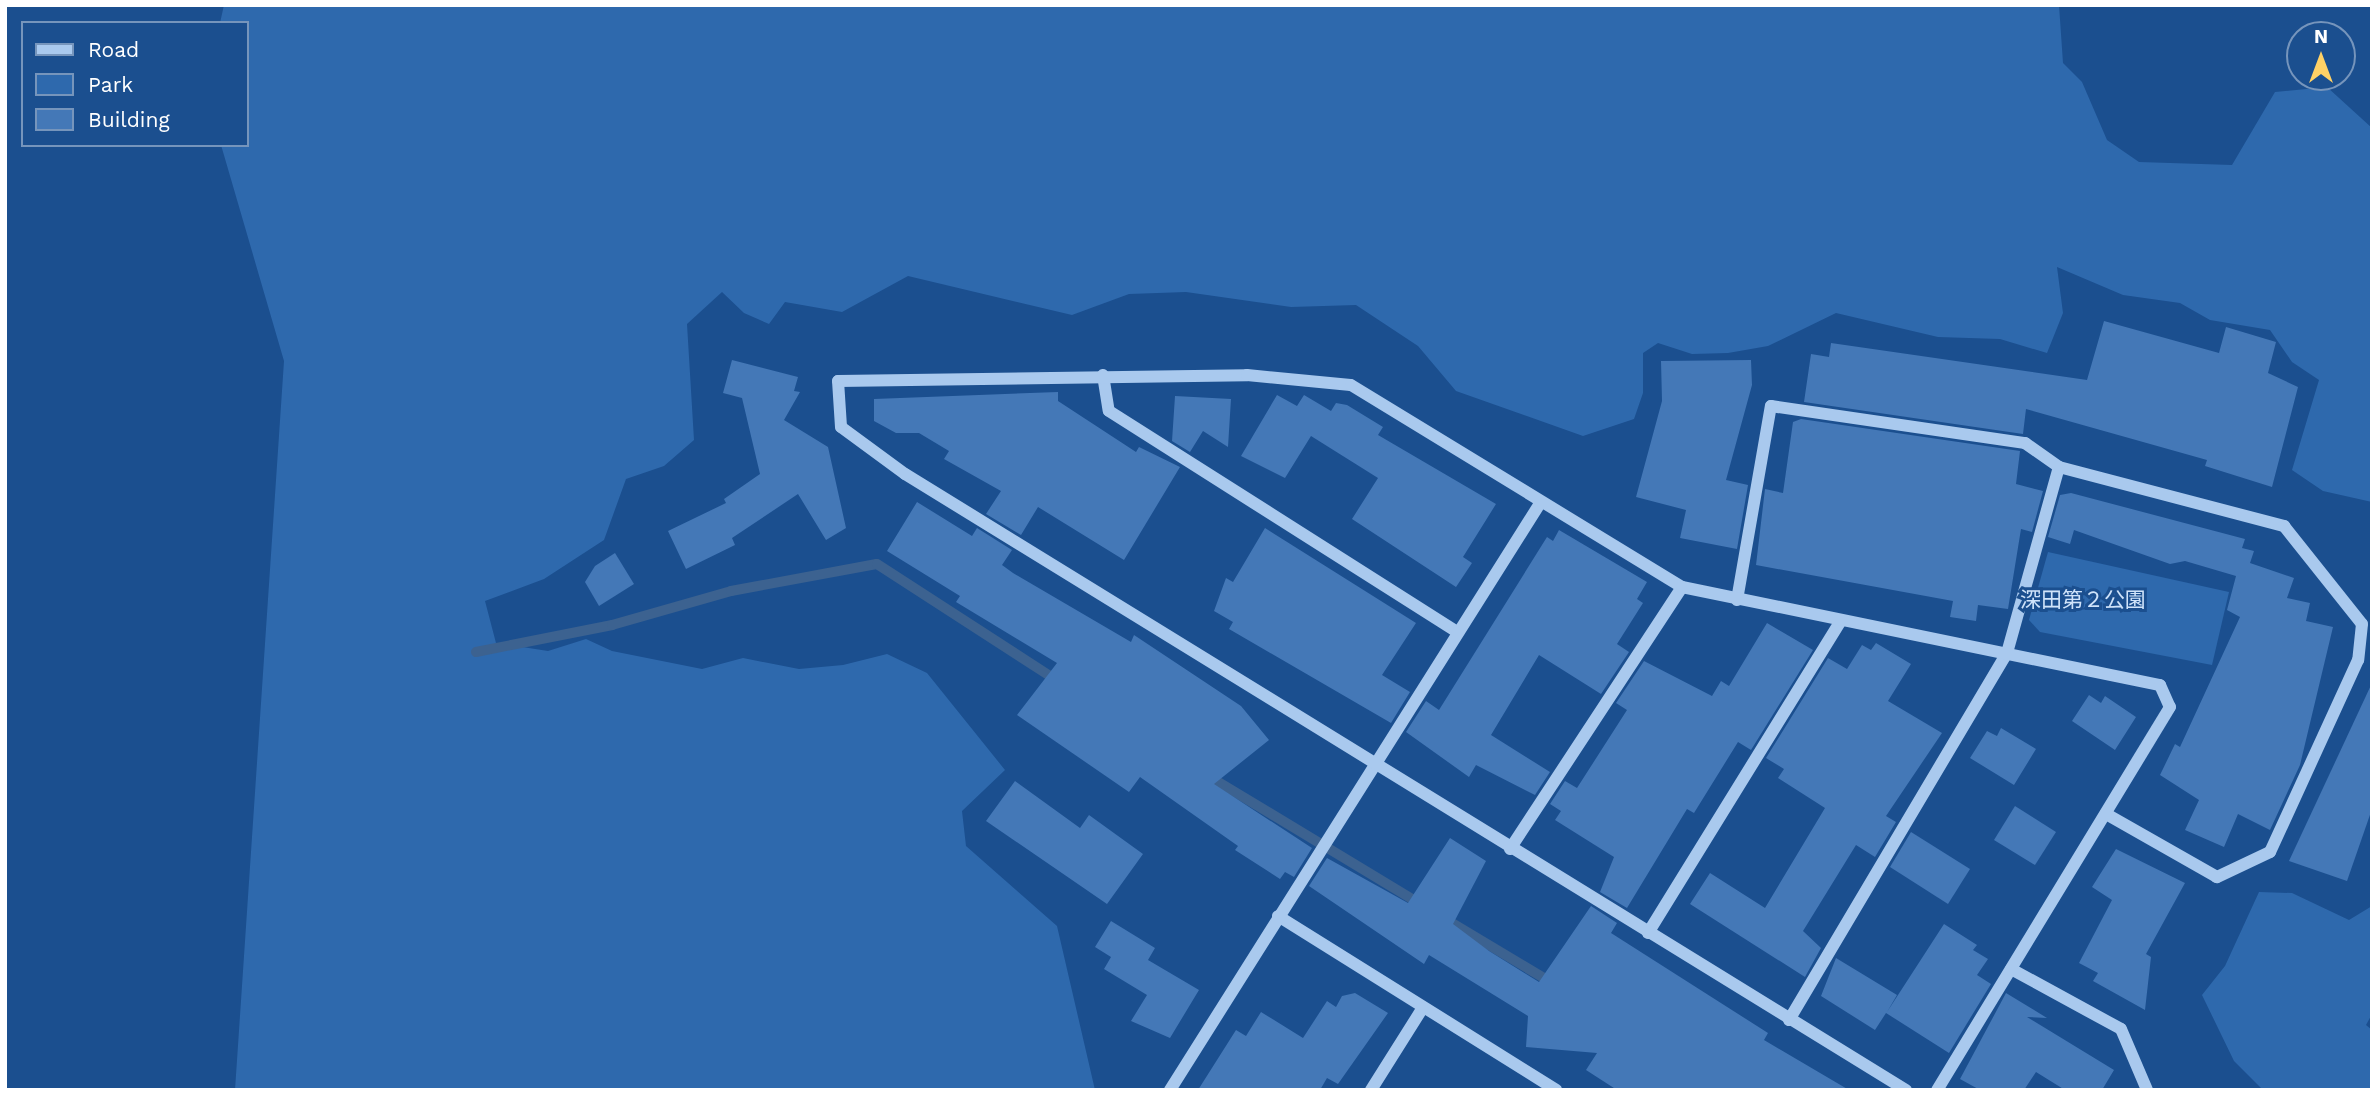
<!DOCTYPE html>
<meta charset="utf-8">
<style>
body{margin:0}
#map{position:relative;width:2377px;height:1095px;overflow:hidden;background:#1b4f8f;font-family:"Work Sans","Noto Sans JP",sans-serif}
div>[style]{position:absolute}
.green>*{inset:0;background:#2e69ad}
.stream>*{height:10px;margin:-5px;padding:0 5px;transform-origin:5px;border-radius:5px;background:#3c6290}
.building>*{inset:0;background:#4478b7}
.minor>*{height:12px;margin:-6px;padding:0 6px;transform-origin:6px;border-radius:6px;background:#a9c9ee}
span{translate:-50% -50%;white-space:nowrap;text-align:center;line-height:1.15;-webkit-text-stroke:6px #1b4f8f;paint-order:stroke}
.park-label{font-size:21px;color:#cfe3fa}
.frame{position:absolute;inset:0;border:7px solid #fff;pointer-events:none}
.legend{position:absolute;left:21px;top:21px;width:228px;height:126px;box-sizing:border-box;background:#1b4f8f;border:2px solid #7695bc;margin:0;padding:9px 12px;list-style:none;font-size:21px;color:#fff}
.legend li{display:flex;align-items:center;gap:14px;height:35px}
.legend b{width:35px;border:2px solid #7695bc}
.north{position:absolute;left:2286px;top:21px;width:70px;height:70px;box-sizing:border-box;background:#1b4f8f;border:2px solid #7695bc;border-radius:50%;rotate:0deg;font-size:19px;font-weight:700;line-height:28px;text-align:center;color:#fff}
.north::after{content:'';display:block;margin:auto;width:24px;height:32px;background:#ffd166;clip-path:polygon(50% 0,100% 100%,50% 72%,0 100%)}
</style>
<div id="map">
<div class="green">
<div style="clip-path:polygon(224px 5px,2059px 5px,2063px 63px,2082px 82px,2107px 140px,2139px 162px,2232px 165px,2275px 92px,2327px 87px,2372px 128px,2372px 502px,2323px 491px,2292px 470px,2319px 380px,2292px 362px,2270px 330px,2210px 320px,2180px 303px,2123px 295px,2057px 267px,2063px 313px,2047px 353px,2000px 339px,1938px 337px,1836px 313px,1768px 346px,1728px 353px,1692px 354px,1658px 343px,1643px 353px,1643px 393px,1634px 419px,1583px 436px,1456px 391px,1418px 346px,1356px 305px,1291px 307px,1186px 292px,1129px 294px,1072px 315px,908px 276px,842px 312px,785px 302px,769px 324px,744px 313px,722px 292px,687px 324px,694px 440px,664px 466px,626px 479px,604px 540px,544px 579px,485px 601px,496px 643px,548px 651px,586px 639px,612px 651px,702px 669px,743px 658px,799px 669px,843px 665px,887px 654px,927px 673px,1005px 770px,962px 811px,966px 846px,1057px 926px,1095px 1090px,235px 1090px,284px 361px,221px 145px,247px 145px,247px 23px,220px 23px)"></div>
<div style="clip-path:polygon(2048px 552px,2229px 592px,2212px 665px,2040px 632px,2029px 620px)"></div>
<div style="clip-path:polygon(2259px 892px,2292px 893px,2349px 920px,2372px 906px,2372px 1014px,2366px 1025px,2372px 1030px,2372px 1090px,2263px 1090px,2234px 1061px,2202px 995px,2225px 966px)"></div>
</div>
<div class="stream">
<div style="left:476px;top:652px;width:139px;rotate:-11.2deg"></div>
<div style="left:612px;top:625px;width:124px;rotate:-15.9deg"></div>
<div style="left:731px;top:591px;width:148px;rotate:-10.5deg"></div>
<div style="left:877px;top:564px;width:216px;rotate:32.9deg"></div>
<div style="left:1205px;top:774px;width:253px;rotate:31.1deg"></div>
<div style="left:1442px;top:917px;width:131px;rotate:30.9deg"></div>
</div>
<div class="building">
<div style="clip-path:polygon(2104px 321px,2219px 353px,2226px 327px,2276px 342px,2268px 373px,2298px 387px,2272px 487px,2205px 466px,2207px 460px,2026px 409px,2023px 434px,1804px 402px,1811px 354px,1829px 357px,1831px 343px,2087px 380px)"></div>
<div style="clip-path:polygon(732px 360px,798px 377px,794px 391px,800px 392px,784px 420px,828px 447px,846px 528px,826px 540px,798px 494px,732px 538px,735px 545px,686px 569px,668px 531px,726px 503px,724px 499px,760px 474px,742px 398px,723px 393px)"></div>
<div style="clip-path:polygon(1751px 360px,1752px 385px,1726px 480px,1748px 485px,1737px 549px,1680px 538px,1686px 510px,1636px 497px,1662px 401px,1661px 361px)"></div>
<div style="clip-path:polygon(1058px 392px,1058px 401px,1136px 452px,1139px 447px,1180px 467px,1124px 560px,1038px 507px,1021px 535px,986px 514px,1001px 491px,944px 459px,949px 451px,919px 433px,896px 433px,874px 421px,874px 399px)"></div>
<div style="clip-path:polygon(1277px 395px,1297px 406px,1304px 395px,1331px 411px,1336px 403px,1347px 405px,1383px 427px,1378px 435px,1496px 504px,1463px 557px,1472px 563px,1456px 587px,1352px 519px,1378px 478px,1311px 436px,1285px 478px,1241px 456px)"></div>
<div style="clip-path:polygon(1175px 396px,1231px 399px,1228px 447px,1203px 431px,1190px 452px,1172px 441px)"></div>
<div style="clip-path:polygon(1801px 419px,2020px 451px,2016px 484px,2043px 491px,2032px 532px,2021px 529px,2008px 609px,1978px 605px,1976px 621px,1950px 617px,1953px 601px,1756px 565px,1765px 489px,1783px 493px,1793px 422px)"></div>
<div style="clip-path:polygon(2071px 493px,2245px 539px,2242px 548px,2254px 551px,2250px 563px,2294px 578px,2287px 598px,2310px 603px,2306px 621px,2333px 627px,2300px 765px,2270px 830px,2238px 814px,2224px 847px,2185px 830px,2199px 800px,2160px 775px,2175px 744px,2180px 747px,2240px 617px,2227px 610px,2236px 576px,2185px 561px,2170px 564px,2074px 530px,2070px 544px,2048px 537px,2060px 495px)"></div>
<div style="clip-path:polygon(917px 502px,972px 536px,977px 528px,1012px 550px,1002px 565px,1013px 573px,1131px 642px,1134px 635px,1241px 706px,1269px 740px,1214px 784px,1312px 848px,1294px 877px,1285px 872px,1280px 879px,1235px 850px,1238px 846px,1140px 777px,1129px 792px,1017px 715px,1057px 663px,956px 602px,960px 596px,887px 551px)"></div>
<div style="clip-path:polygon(1265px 528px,1416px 623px,1382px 675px,1410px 692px,1391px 723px,1229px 629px,1233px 622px,1214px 611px,1226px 578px,1233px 582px)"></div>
<div style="clip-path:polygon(1559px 530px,1647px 582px,1637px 599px,1643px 603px,1617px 644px,1629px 652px,1601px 694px,1539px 655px,1491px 735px,1550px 772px,1535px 795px,1476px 765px,1469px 777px,1406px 732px,1426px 701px,1439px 710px,1547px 537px,1553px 541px)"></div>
<div style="clip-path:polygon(615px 553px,634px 584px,599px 606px,585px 582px,595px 566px)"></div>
<div style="clip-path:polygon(1767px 623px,1813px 650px,1751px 750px,1738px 742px,1694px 813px,1687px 809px,1627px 908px,1600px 892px,1614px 857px,1555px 820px,1561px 811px,1550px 804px,1565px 781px,1577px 788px,1627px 710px,1616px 703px,1644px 661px,1712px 696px,1721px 681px,1729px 686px)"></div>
<div style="clip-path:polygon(1876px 643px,1911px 664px,1888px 701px,1942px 733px,1886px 816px,1896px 822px,1875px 857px,1856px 845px,1803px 931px,1821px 948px,1805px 977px,1690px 904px,1710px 873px,1765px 908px,1825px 808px,1778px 778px,1784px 769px,1766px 758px,1828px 658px,1847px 669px,1862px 645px,1871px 650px)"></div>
<div style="clip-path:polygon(2372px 683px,2372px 809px,2347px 881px,2289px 861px)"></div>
<div style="clip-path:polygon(2089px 695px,2101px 703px,2105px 696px,2136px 717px,2115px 750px,2072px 721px)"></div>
<div style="clip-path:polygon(2001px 728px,2036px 749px,2014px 785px,1970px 758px,1987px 731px,1997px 736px)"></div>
<div style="clip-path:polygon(1015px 781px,1080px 828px,1089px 815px,1143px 854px,1107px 904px,986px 821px)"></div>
<div style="clip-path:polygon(2015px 806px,2056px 832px,2035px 865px,1994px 840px)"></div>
<div style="clip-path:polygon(1911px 832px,1970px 869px,1948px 904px,1890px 867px)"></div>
<div style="clip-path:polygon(1450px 838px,1486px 861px,1453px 924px,1489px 951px,1539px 982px,1591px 906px,1617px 923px,1611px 933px,1768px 1033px,1764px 1040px,1849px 1090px,1617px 1090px,1586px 1070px,1597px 1053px,1526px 1047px,1528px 1016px,1429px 955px,1424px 964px,1309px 886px,1327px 858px,1408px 903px)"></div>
<div style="clip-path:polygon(2116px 849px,2185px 883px,2146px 954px,2151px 957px,2145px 1010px,2093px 981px,2098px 973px,2079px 963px,2112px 900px,2092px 887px)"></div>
<div style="clip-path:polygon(1111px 921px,1155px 948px,1148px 960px,1199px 990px,1170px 1038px,1131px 1021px,1147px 995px,1104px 969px,1111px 957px,1095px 947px)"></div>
<div style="clip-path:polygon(1944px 924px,1977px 945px,1973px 950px,1988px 959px,1977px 975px,1991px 984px,1949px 1053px,1886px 1013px,1875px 1030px,1821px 996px,1836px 958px,1897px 995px,1887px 1012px)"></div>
<div style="clip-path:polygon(1355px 993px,1388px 1013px,1338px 1084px,1327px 1078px,1320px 1090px,1198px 1090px,1236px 1030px,1246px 1036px,1261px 1012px,1303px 1038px,1327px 1001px,1336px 1007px,1342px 996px)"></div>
<div style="clip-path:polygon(2006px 993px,2047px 1018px,2027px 1017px,2114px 1070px,2102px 1090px,2065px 1090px,2036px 1072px,2024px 1090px,1980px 1090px,1960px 1079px)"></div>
</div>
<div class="minor">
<div style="left:1103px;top:375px;width:36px;rotate:81deg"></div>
<div style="left:1109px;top:411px;width:412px;rotate:32.4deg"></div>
<div style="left:1737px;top:600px;width:197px;rotate:-80.1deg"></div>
<div style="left:1771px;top:406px;width:257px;rotate:8.3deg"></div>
<div style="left:2025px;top:443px;width:42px;rotate:35.2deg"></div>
<div style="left:2059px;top:467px;width:233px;rotate:14.7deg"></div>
<div style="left:2284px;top:526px;width:125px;rotate:51.5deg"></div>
<div style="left:2362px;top:624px;width:36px;rotate:96deg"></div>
<div style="left:2358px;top:660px;width:211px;rotate:114.6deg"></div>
<div style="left:2270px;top:852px;width:59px;rotate:154.7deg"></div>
<div style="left:2217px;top:877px;width:128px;rotate:-150.4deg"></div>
<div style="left:1510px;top:849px;width:313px;rotate:-56.7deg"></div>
<div style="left:1278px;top:916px;width:328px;rotate:32deg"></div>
<div style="left:1648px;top:933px;width:367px;rotate:-58.3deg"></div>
<div style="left:2011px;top:969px;width:125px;rotate:28.6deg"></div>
<div style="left:2121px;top:1029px;width:66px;rotate:66.9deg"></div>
<div style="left:1789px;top:1020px;width:427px;rotate:-59.3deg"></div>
<div style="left:2007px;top:653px;width:193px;rotate:-74.4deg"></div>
<div style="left:1170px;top:1090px;width:692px;rotate:-57.76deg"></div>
<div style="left:1371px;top:1090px;width:96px;rotate:-57.8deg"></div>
<div style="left:1906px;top:1090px;width:1175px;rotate:-148.39deg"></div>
<div style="left:905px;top:474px;width:79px;rotate:-143.7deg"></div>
<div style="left:841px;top:427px;width:46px;rotate:-93.7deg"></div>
<div style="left:838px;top:381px;width:409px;rotate:-0.8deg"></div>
<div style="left:1247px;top:375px;width:104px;rotate:5.5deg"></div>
<div style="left:1351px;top:385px;width:388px;rotate:31.4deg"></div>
<div style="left:1682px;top:587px;width:488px;rotate:11.6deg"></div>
<div style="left:2160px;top:685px;width:24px;rotate:66deg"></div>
<div style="left:2170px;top:707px;width:448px;rotate:121.3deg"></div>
</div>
<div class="park-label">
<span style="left:2083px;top:600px">深田第２公園</span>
</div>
<div class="frame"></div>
<ul class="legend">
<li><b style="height:9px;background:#a9c9ee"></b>Road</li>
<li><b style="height:19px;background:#2e69ad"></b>Park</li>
<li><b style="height:19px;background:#4478b7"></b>Building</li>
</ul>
<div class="north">N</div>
</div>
